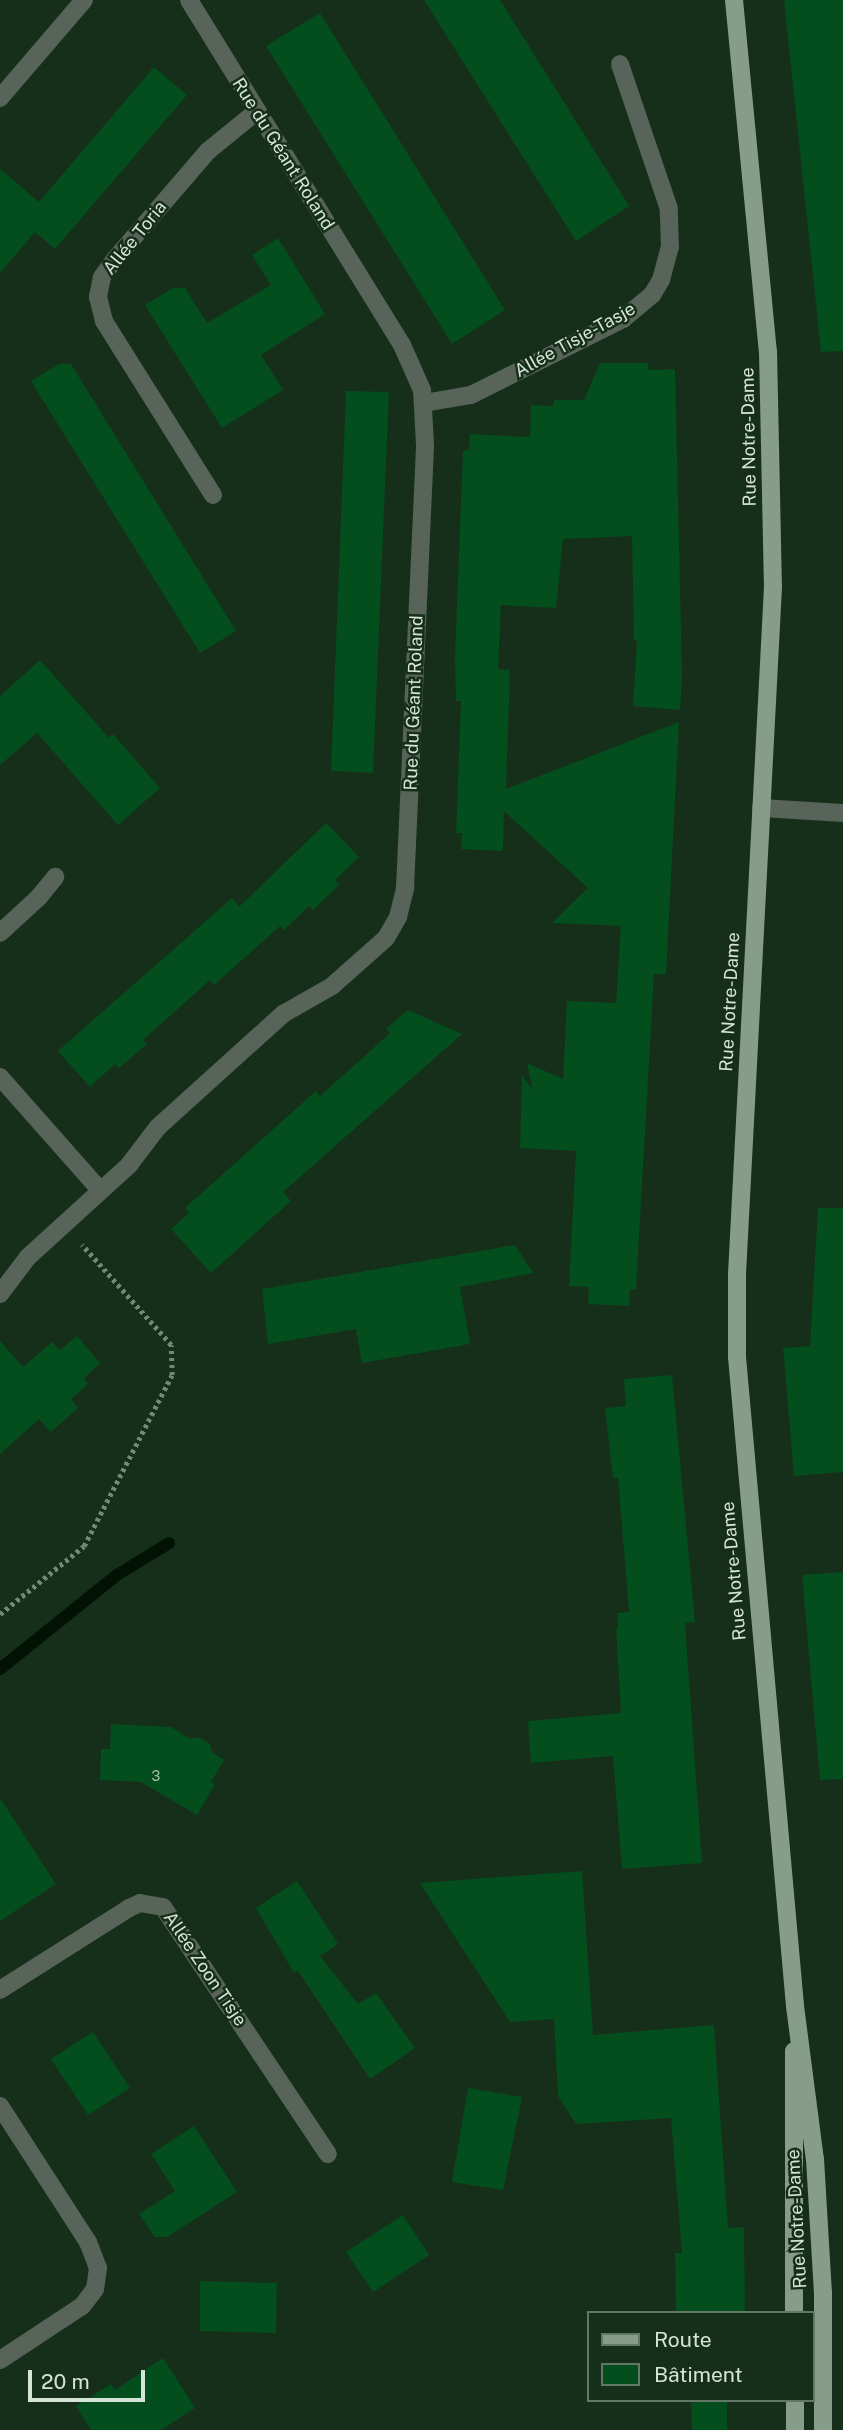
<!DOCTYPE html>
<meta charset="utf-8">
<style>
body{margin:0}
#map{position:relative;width:843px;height:2430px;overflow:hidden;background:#162f1b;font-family:"Public Sans",sans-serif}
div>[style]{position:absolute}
.stream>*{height:12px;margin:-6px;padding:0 6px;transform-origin:6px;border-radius:6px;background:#021305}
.building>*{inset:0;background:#044d1d}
.path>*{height:4.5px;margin-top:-2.25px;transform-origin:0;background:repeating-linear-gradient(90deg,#748877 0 3.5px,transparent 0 7px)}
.minor>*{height:18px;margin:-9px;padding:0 9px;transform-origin:9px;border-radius:9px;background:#586359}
.major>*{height:18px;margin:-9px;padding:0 9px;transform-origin:9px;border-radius:9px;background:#869e89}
span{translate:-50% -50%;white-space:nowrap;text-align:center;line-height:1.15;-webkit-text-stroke:5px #162f1b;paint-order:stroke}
.number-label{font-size:14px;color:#a1bea8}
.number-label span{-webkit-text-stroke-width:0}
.street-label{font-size:18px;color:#d5e4d6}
.legend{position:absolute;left:587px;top:2311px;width:228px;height:91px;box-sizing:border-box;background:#162f1b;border:2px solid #627766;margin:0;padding:9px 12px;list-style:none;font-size:21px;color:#d5e4d6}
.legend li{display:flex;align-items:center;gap:14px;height:35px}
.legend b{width:35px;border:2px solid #627766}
.scale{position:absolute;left:28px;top:2370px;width:117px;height:32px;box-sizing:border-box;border:4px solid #d5e4d6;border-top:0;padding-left:9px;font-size:21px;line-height:24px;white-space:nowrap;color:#d5e4d6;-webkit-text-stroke:5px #162f1b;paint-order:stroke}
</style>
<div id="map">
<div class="stream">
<div style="left:0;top:1669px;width:150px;rotate:-38.8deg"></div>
<div style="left:117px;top:1575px;width:61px;rotate:-31.6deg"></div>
</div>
<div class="building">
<div style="clip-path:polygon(424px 0,500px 0,629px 206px,576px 241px)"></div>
<div style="clip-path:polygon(784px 0,843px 0,843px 351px,821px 352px)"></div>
<div style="clip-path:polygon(320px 13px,505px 310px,452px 344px,266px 46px)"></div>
<div style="clip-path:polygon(154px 67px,187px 95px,55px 249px,35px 232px,0 273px,0 169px,39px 202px)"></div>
<div style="clip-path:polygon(278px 238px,325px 314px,261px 355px,283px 390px,222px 428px,145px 305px,173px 288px,185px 288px,207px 323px,271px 285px,252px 255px)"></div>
<div style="clip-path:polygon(600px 363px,648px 363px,649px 370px,675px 369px,682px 676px,680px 710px,633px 706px,637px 641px,634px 640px,632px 536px,563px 539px,556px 608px,501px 605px,498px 669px,510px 670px,506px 789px,679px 722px,666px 974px,654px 974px,636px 1290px,630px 1289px,629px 1306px,588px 1304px,589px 1287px,569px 1286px,576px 1151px,520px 1148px,522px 1076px,533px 1090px,527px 1063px,563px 1079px,567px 1001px,616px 1003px,621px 926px,552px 923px,588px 888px,504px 811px,503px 851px,461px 849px,462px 833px,456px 833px,461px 701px,456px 701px,455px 656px,463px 451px,469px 450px,470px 434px,530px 437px,531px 405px,553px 406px,554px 400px,584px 400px)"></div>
<div style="clip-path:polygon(59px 364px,71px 364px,236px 631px,200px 653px,31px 381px)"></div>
<div style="clip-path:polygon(346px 391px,389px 392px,373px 773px,331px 771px)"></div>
<div style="clip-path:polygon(40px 660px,109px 738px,113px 734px,160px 788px,118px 825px,37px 733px,0 765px,0 696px)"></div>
<div style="clip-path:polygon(326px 823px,359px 857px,335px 880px,339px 885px,313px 910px,309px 906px,284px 930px,280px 926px,214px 985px,210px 980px,143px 1040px,147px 1044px,119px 1068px,115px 1064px,90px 1087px,58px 1051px,232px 898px,239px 907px)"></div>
<div style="clip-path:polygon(408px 1010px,462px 1034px,283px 1192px,291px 1201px,211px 1273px,171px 1229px,189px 1213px,185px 1208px,316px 1091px,320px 1096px,368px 1053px,390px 1033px,386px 1029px)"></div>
<div style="clip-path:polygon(818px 1208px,843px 1208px,843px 1472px,794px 1476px,783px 1348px,810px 1346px)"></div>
<div style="clip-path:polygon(515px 1245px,533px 1273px,460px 1287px,470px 1344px,362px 1363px,356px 1329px,268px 1344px,262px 1289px)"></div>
<div style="clip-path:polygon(77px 1336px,100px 1363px,84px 1378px,88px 1384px,71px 1399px,78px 1408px,51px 1432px,39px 1419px,0 1454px,0 1341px,23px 1367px,52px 1342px,60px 1350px)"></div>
<div style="clip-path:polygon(672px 1375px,695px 1622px,685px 1623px,702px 1863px,622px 1869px,613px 1756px,531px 1763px,528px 1721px,621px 1713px,616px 1629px,618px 1629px,617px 1613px,629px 1612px,618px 1478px,613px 1478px,605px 1408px,626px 1406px,624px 1379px)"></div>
<div style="clip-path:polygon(843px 1572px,843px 1779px,820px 1780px,802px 1575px)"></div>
<div style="clip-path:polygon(111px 1724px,171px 1727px,190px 1739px,198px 1737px,210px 1744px,212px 1752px,224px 1760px,211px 1782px,215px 1784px,197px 1815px,141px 1782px,100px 1780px,101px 1749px,110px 1749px)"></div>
<div style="clip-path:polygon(0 1798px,56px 1884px,0 1921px)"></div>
<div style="clip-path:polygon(582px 1871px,593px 2035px,714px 2025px,728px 2228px,744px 2227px,745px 2313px,676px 2313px,675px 2253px,682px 2253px,671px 2118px,576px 2124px,558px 2096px,554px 2019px,510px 2022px,420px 1883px)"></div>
<div style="clip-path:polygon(297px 1881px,338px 1944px,320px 1956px,358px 2004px,376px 1993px,415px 2048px,370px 2079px,298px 1971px,294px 1973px,256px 1908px)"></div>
<div style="clip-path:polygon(93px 2032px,130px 2088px,88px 2115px,51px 2059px)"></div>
<div style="clip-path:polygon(468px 2088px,522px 2097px,503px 2190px,452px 2182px)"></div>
<div style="clip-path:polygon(194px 2126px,237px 2192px,167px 2237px,155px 2237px,139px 2214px,175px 2191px,151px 2154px)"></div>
<div style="clip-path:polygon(403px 2215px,429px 2255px,373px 2292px,346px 2252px)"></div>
<div style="clip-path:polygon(200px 2281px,277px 2283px,276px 2333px,200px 2331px)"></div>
<div style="clip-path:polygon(163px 2358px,195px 2408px,161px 2430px,91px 2430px,76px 2406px,111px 2384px,115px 2390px)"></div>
<div style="clip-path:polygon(691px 2400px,727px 2400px,727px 2430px,692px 2430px)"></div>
</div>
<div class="path">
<div style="left:0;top:1614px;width:108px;rotate:-39deg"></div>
<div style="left:84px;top:1546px;width:192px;rotate:-62.8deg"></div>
<div style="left:172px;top:1375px;width:30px;rotate:-92deg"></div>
<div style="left:171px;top:1345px;width:134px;rotate:-131.7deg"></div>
</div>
<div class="minor">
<div style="left:0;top:98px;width:129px;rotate:-49.4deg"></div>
<div style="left:424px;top:403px;width:48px;rotate:-9.7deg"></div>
<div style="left:471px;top:395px;width:170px;rotate:-26.6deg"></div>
<div style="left:623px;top:319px;width:38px;rotate:-40deg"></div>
<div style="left:652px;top:295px;width:17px;rotate:-59deg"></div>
<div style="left:661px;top:280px;width:34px;rotate:-75deg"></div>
<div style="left:670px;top:247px;width:38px;rotate:-92deg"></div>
<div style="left:669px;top:209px;width:153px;rotate:-108.7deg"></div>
<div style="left:213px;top:495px;width:205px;rotate:-122.1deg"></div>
<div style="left:104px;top:321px;width:25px;rotate:-104deg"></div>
<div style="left:98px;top:297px;width:20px;rotate:-79deg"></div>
<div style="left:102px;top:277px;width:22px;rotate:-54deg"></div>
<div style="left:115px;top:259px;width:143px;rotate:-49.3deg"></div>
<div style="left:208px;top:151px;width:63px;rotate:-39.2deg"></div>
<div style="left:761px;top:808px;width:82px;rotate:3.5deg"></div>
<div style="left:0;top:933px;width:53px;rotate:-42.7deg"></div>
<div style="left:39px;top:897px;width:26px;rotate:-51deg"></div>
<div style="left:0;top:1077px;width:152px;rotate:48.5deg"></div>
<div style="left:0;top:1294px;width:46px;rotate:-52.9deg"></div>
<div style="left:28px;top:1257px;width:137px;rotate:-42.3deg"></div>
<div style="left:129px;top:1165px;width:48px;rotate:-52.7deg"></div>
<div style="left:158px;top:1127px;width:169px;rotate:-42.1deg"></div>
<div style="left:283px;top:1014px;width:56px;rotate:-29.7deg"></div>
<div style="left:332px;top:986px;width:72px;rotate:-41.6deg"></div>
<div style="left:386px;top:938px;width:24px;rotate:-60deg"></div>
<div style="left:398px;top:917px;width:30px;rotate:-76deg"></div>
<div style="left:405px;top:888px;width:443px;rotate:-87.4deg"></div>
<div style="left:425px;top:445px;width:55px;rotate:-93.1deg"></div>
<div style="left:422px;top:390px;width:49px;rotate:-114deg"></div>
<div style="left:402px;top:345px;width:405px;rotate:-121.7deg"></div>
<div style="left:0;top:1990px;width:153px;rotate:-32.4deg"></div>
<div style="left:129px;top:1908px;width:12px;rotate:-24deg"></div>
<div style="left:140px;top:1903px;width:23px;rotate:10deg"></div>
<div style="left:163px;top:1907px;width:297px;rotate:56.3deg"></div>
<div style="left:0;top:2106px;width:162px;rotate:57.1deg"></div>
<div style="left:88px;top:2242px;width:28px;rotate:69deg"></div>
<div style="left:98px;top:2268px;width:21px;rotate:98deg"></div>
<div style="left:95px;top:2289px;width:21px;rotate:127deg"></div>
<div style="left:82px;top:2306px;width:98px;rotate:146.6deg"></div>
</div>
<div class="major">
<div style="left:734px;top:0;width:353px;rotate:84.5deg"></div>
<div style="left:768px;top:351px;width:236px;rotate:88.8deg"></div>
<div style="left:773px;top:587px;width:689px;rotate:93deg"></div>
<div style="left:737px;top:1275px;width:82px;rotate:90deg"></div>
<div style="left:737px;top:1357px;width:652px;rotate:84.89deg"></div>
<div style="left:795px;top:2006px;width:154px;rotate:82.6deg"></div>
<div style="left:815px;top:2159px;width:134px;rotate:86.6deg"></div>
<div style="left:823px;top:2293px;width:137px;rotate:90deg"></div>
<div style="left:794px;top:2313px;width:262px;rotate:-90deg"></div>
<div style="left:795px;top:2400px;width:30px;rotate:90deg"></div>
</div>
<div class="number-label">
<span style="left:156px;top:1776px">3</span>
</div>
<div class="street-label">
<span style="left:283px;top:154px;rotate:58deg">Rue du Géant Roland</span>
<span style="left:135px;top:238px;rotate:-51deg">Allée Toria</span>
<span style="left:575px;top:340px;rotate:-29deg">Allée Tisje-Tasje</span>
<span style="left:749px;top:437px;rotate:-91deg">Rue Notre-Dame</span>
<span style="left:414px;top:703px;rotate:-88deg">Rue du Géant Roland</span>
<span style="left:730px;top:1002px;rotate:-87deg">Rue Notre-Dame</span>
<span style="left:734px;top:1571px;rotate:-95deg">Rue Notre-Dame</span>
<span style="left:205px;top:1969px;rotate:56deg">Allée Zoon Tisje</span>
<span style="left:797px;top:2219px;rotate:-93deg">Rue Notre-Dame</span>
</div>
<ul class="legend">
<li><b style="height:9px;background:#869e89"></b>Route</li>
<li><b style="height:19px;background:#044d1d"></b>Bâtiment</li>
</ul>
<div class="scale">20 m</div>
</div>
